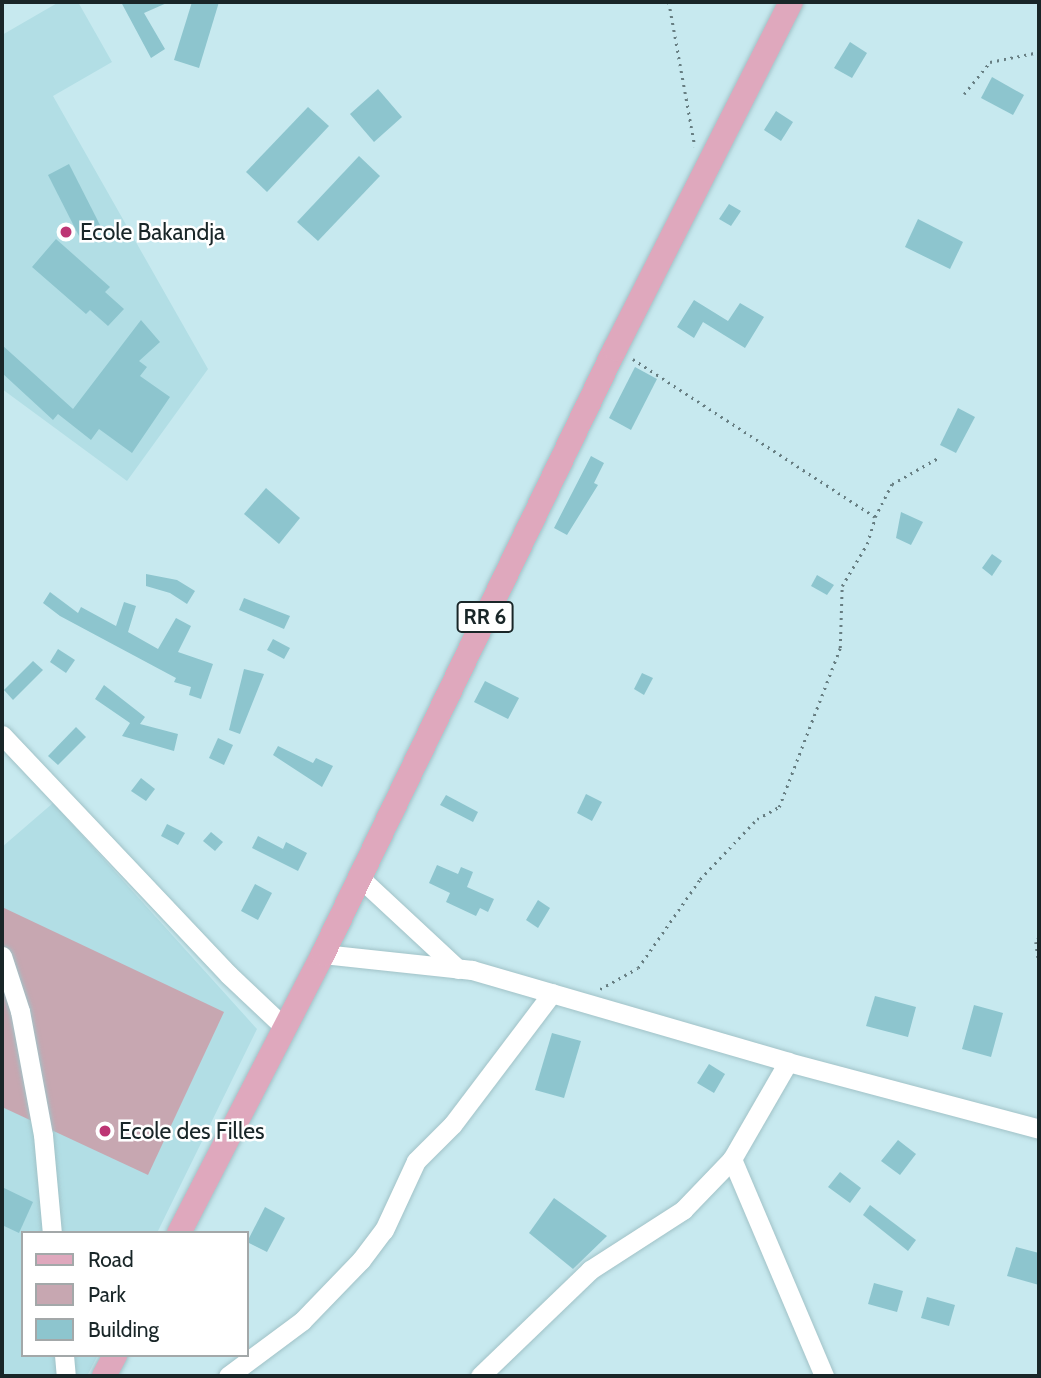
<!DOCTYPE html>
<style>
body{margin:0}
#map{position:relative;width:1041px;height:1378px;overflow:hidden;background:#c7e9ef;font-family:Cabin,sans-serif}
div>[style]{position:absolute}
.built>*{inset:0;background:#b2dee5}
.green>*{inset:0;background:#c7a7b1}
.building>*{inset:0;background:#8dc5ce}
.path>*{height:2.5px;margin-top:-1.25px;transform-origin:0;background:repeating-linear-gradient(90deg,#677e82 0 2px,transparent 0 7px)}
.roads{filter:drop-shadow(0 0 2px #a1c2c7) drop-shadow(0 0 2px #a1c2c7)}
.minor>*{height:19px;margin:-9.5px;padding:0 9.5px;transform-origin:9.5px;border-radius:9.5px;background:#fff}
.major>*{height:24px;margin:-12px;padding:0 12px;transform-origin:12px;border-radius:12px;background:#dfa8bd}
.dots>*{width:19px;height:19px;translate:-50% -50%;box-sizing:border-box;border:4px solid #fff;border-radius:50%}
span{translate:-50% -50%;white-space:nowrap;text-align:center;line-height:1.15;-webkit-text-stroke:5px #fff;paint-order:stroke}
.shield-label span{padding:2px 5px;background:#fff;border:2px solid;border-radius:5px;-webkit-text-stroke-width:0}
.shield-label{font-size:21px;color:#192628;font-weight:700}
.poi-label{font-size:23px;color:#192628}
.left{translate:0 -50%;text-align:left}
.frame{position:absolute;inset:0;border:4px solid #192628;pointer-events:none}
.legend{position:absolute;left:21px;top:1231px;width:228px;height:126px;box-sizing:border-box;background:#fff;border:2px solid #a3a8a9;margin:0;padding:9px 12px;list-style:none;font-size:21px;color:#192628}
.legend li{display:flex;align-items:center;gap:14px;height:35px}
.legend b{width:35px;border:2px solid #a3a8a9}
</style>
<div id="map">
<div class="built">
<div style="clip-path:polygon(59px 2px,78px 2px,112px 62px,53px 96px,208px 369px,127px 481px,2px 389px,2px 35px)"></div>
<div style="clip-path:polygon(53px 803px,257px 1029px,157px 1233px,23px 1233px,23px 1355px,98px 1355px,87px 1376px,2px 1376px,2px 847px)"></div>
</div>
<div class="green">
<div style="clip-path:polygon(2px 907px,224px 1012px,148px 1175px,2px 1107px)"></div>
</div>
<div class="building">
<div style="clip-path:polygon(121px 2px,169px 2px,144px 13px,165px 49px,151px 58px)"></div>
<div style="clip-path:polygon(192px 2px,219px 2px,199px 68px,174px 60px)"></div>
<div style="clip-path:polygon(850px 42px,867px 53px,852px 78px,834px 68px)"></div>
<div style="clip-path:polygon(992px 77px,1024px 95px,1013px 115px,981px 98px)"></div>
<div style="clip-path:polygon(378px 89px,402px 117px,374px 142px,350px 114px)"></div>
<div style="clip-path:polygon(308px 107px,329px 126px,267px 192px,246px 172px)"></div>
<div style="clip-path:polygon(776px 111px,793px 122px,781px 141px,764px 130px)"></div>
<div style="clip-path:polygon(359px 156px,380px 176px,318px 241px,297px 222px)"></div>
<div style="clip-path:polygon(69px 164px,101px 227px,80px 238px,48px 175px)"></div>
<div style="clip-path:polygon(729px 204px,741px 211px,731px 226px,719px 219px)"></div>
<div style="clip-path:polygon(918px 219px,963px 242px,950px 269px,905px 247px)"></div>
<div style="clip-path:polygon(56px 239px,110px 287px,105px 292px,124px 309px,108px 326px,90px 310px,86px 314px,32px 267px)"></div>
<div style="clip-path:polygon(694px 300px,728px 321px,740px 303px,764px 317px,745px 348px,703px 322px,694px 338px,677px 327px)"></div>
<div style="clip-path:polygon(141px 320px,160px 342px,139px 361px,147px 367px,140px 376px,170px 397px,132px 453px,99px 429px,91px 440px,58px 414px,53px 420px,2px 373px,2px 345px,73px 409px)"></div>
<div style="clip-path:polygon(635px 367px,657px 379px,631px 430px,609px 418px)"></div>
<div style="clip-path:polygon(958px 408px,975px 417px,956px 453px,940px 445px)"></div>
<div style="clip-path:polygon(591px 456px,604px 463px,594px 483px,598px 485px,567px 535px,554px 528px)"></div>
<div style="clip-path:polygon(266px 488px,300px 518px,279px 544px,244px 514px)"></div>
<div style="clip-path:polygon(901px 512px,923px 522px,911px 545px,896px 538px)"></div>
<div style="clip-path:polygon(992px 554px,1002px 561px,992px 576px,982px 568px)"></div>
<div style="clip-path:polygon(146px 574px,177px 580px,195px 591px,187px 604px,170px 593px,146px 586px)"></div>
<div style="clip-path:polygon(817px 575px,834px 585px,827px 595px,811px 586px)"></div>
<div style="clip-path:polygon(50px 592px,78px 613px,81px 607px,116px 626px,124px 602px,136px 606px,128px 632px,158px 649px,176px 618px,191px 626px,178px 652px,213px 664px,201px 699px,189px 695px,191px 687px,174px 682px,176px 678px,60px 616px,43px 603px)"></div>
<div style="clip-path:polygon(244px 598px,290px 616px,284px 629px,239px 610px)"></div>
<div style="clip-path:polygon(273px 639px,290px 648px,284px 659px,267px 650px)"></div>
<div style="clip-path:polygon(58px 649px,75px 660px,66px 673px,50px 662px)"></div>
<div style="clip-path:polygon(33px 661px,43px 670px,13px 700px,4px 690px)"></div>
<div style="clip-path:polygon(244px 669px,264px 674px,240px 734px,229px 730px)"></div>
<div style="clip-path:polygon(642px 673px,653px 678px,644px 695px,634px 689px)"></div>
<div style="clip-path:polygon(485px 681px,519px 698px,508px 719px,474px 702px)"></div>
<div style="clip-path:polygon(104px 685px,145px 717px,140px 724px,178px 734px,174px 751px,122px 736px,130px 723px,95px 699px)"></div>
<div style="clip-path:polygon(76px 727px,86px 737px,58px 765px,48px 756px)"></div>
<div style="clip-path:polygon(218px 738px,233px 745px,224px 765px,209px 758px)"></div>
<div style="clip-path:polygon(278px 746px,313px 763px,316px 758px,333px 766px,322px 787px,273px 755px)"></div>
<div style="clip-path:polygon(141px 778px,155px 789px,146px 801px,131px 791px)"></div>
<div style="clip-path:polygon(586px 794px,602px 802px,592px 821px,577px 813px)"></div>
<div style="clip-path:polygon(446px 795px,478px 812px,473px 822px,440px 805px)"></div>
<div style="clip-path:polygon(167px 824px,185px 833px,178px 845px,161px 836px)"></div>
<div style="clip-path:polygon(211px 832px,223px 842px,215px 851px,203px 841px)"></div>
<div style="clip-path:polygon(258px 836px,283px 849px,286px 842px,307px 853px,298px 871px,252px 848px)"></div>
<div style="clip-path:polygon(437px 865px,458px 874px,461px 867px,473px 872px,467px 887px,494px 899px,488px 912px,480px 908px,476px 916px,446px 902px,450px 893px,429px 883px)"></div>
<div style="clip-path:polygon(255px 884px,272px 893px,258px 920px,241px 911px)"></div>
<div style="clip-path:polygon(538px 900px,550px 908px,538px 928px,526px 920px)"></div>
<div style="clip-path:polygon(875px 996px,916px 1007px,908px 1037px,866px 1026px)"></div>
<div style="clip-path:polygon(974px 1005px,1003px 1013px,991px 1057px,962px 1049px)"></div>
<div style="clip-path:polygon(552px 1033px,581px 1041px,564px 1098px,535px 1090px)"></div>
<div style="clip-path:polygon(709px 1064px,725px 1074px,714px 1093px,697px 1083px)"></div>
<div style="clip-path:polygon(898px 1140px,916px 1154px,900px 1175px,881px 1161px)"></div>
<div style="clip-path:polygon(840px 1172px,861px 1188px,850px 1203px,828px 1187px)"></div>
<div style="clip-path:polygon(2px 1187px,33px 1202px,19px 1233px,2px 1225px)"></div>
<div style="clip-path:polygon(554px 1198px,607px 1236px,573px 1269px,529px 1233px)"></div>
<div style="clip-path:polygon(870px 1205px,916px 1240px,908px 1251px,863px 1215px)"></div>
<div style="clip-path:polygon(265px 1207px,285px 1218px,267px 1252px,247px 1242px)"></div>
<div style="clip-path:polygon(1016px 1247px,1039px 1253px,1039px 1285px,1007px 1276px)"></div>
<div style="clip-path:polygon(874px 1283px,903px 1291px,897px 1312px,868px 1304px)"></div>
<div style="clip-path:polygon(927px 1297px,955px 1305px,949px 1326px,921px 1318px)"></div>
</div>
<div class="path">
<div style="left:669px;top:2px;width:147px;rotate:79.8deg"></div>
<div style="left:964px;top:94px;width:41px;rotate:-50.9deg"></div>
<div style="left:990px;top:62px;width:50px;rotate:-11.5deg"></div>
<div style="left:633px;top:359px;width:289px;rotate:33.1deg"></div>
<div style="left:875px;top:517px;width:37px;rotate:-63deg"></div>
<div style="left:892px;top:484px;width:53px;rotate:-29.5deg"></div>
<div style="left:1039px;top:938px;width:5px;rotate:127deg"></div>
<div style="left:1036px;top:942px;width:21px;rotate:82deg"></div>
<div style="left:600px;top:989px;width:43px;rotate:-28.9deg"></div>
<div style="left:638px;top:968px;width:108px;rotate:-55.1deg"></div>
<div style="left:700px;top:879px;width:83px;rotate:-46.5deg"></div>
<div style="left:757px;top:819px;width:25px;rotate:-29deg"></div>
<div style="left:779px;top:807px;width:170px;rotate:-69deg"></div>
<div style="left:840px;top:648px;width:62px;rotate:-88.2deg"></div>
<div style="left:842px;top:586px;width:49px;rotate:-59.2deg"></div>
<div style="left:867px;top:544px;width:28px;rotate:-73deg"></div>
</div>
<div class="roads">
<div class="minor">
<div style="left:2px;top:735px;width:330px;rotate:46.6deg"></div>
<div style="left:229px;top:975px;width:77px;rotate:43.4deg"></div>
<div style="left:359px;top:877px;width:135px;rotate:42.9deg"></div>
<div style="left:323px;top:954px;width:150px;rotate:6.1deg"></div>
<div style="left:472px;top:970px;width:329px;rotate:16.2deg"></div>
<div style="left:788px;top:1062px;width:260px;rotate:14.9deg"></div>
<div style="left:2px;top:956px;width:58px;rotate:71.9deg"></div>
<div style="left:20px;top:1011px;width:126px;rotate:79.5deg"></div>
<div style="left:43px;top:1135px;width:98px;rotate:84.8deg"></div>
<div style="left:732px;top:1159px;width:236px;rotate:67deg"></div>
<div style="left:64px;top:1355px;width:21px;rotate:85deg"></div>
<div style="left:228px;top:1376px;width:92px;rotate:-36.6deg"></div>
<div style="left:302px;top:1321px;width:85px;rotate:-46deg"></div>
<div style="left:361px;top:1260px;width:38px;rotate:-53deg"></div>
<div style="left:384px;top:1230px;width:76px;rotate:-65.1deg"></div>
<div style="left:416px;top:1161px;width:52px;rotate:-45deg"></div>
<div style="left:453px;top:1124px;width:164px;rotate:-52.9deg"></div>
<div style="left:480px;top:1376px;width:153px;rotate:-43.9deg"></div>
<div style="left:590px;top:1270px;width:111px;rotate:-32.8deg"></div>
<div style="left:683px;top:1210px;width:71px;rotate:-46.1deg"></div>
<div style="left:732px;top:1159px;width:112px;rotate:-60deg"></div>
</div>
<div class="major">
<div style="left:179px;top:1233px;width:314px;rotate:-62.7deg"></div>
<div style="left:323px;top:954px;width:672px;rotate:-64.24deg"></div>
<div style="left:615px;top:349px;width:389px;rotate:-63.1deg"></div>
<div style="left:104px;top:1376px;width:24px;rotate:-62deg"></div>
</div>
</div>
<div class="dots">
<div style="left:66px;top:232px;background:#bd3574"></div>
<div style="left:105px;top:1131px;background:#bd3574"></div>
</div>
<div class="shield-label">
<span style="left:485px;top:617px">RR 6</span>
</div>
<div class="poi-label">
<span class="left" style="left:80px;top:232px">Ecole Bakandja</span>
<span class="left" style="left:119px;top:1131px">Ecole des Filles</span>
</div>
<div class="frame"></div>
<ul class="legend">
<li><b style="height:9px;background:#dfa8bd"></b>Road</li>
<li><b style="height:19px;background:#c7a7b1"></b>Park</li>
<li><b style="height:19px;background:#8dc5ce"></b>Building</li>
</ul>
</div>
